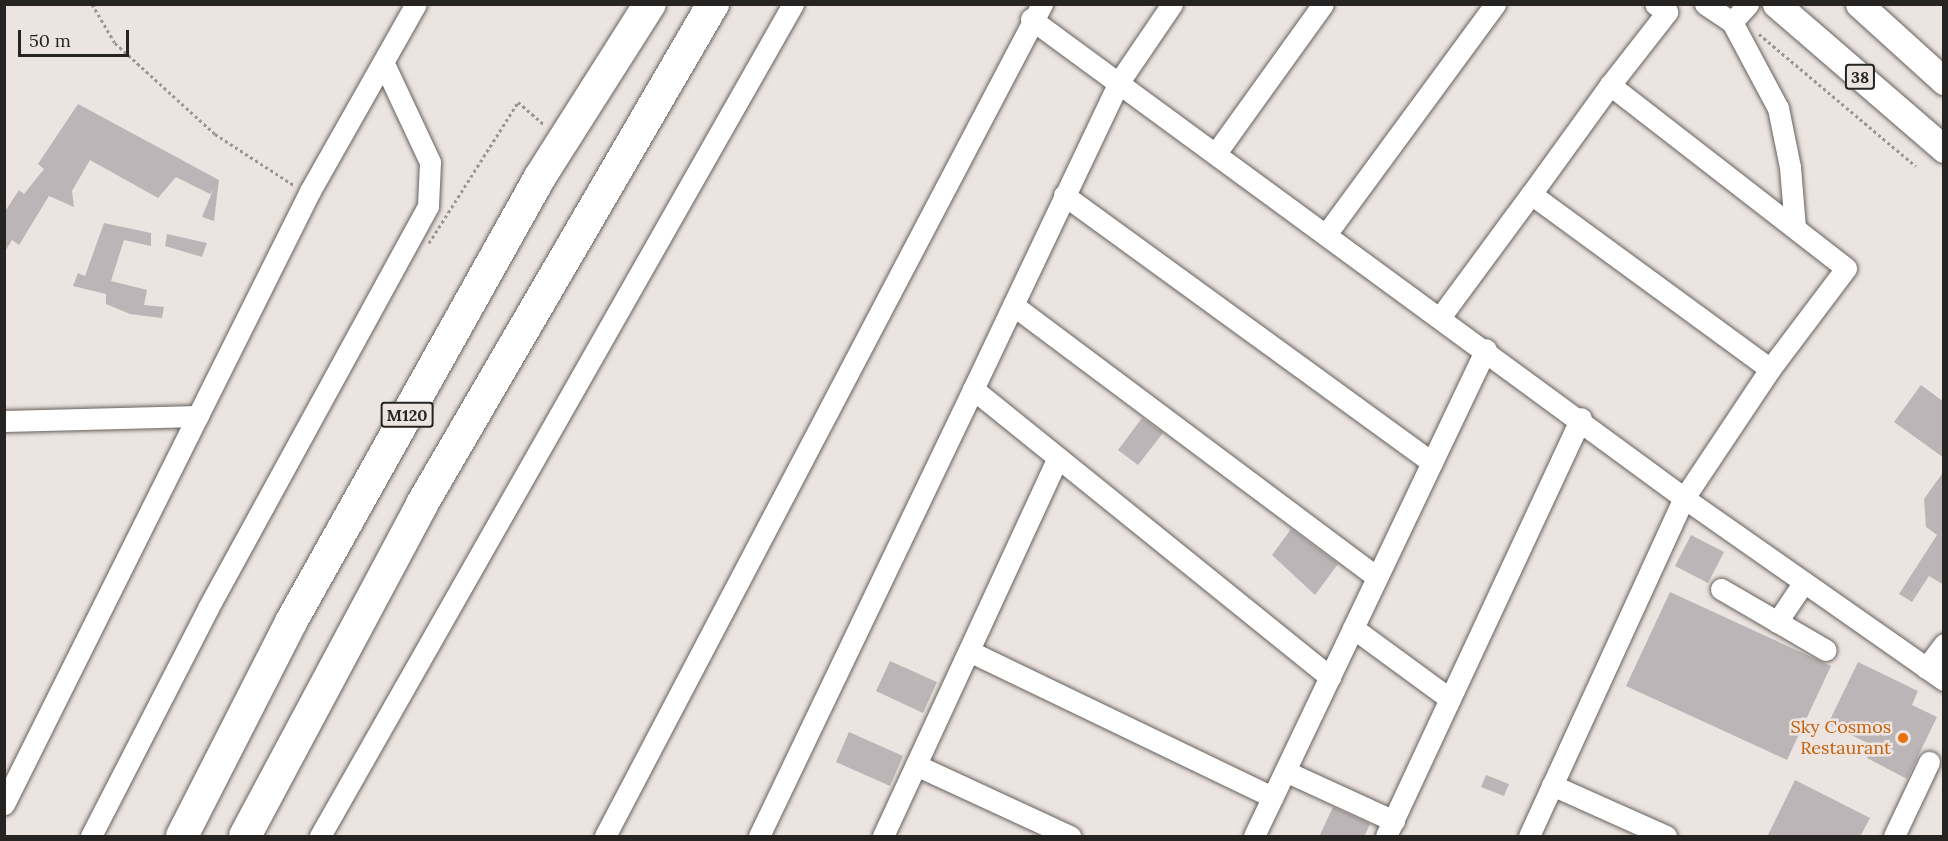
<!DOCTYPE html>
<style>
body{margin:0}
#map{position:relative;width:1948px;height:841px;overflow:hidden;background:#ebe4e0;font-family:Lora,serif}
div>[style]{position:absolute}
.building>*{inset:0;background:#bcb5b8}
.path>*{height:3px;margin-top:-1.5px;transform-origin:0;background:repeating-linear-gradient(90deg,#9b9693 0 3px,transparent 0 6px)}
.roads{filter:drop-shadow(0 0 2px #67615d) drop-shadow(0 0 2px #67615d)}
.minor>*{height:21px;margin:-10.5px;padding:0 10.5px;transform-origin:10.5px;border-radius:10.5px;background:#fff}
.major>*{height:27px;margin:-13.5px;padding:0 13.5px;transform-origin:13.5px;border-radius:13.5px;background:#fff}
.highway>*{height:32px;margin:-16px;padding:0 16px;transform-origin:16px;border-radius:16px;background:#fff}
.dots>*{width:16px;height:16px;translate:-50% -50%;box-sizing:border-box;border:3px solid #ebe4e0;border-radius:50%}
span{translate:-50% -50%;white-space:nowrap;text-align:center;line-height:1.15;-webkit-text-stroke:5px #ebe4e0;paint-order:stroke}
.shield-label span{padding:2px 4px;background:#ebe4e0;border:2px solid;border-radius:4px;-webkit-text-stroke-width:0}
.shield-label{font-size:16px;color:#262422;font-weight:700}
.food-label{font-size:18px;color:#c56008}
.right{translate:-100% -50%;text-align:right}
.frame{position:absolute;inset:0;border:6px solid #262422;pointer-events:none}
.scale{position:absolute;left:18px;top:30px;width:111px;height:27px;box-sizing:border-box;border:3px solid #262422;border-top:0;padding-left:8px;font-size:18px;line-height:21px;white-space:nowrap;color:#262422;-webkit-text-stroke:4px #ebe4e0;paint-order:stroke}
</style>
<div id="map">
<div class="building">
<div style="clip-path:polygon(78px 104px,219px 180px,214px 221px,202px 217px,213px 190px,210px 194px,176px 177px,158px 198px,90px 160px,72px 191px,74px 207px,49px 196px,19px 245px,12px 240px,4px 253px,4px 213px,19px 190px,24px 194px,44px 169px,38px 164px)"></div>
<div style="clip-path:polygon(104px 223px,151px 233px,151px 246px,124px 240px,111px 281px,147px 290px,144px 305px,164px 307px,162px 318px,130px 314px,106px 304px,106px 294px,73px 286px,78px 273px,85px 276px)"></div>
<div style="clip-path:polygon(167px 234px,207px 243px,202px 257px,165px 246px)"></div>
<div style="clip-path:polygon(1921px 385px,1944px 402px,1944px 458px,1894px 422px)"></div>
<div style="clip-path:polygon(1142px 418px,1163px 433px,1138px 465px,1118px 450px)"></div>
<div style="clip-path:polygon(1944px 471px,1944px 585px,1929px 576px,1912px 602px,1899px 594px,1937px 535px,1926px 527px,1924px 499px)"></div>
<div style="clip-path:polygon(1291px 529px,1338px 564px,1315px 595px,1272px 555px)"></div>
<div style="clip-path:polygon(1691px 535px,1724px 552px,1708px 583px,1675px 566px)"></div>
<div style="clip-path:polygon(1670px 592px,1831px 666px,1787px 760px,1626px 686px)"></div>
<div style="clip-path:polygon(890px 661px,937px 682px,923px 713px,876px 691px)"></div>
<div style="clip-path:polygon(1858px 662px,1918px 691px,1912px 705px,1937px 717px,1907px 779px,1867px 758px,1874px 746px,1828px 724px)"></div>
<div style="clip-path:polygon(849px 732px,903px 756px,890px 786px,836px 762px)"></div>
<div style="clip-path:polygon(1486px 775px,1509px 784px,1504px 796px,1481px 787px)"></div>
<div style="clip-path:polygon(1795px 780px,1870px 818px,1860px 837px,1767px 837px)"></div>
<div style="clip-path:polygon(1333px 807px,1370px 824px,1364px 837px,1319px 837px)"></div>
</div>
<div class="path">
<div style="left:92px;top:4px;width:45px;rotate:59.5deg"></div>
<div style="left:115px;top:43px;width:135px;rotate:42.3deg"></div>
<div style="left:215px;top:134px;width:95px;rotate:33deg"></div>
<div style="left:1759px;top:34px;width:205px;rotate:40.1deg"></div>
<div style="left:429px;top:243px;width:167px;rotate:-57.7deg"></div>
<div style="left:518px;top:102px;width:35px;rotate:41deg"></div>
</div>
<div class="roads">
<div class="minor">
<div style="left:1172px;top:4px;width:94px;rotate:124.2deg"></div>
<div style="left:1119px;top:82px;width:340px;rotate:115.4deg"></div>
<div style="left:973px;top:389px;width:459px;rotate:38.9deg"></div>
<div style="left:1705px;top:4px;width:32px;rotate:34deg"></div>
<div style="left:1732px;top:22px;width:24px;rotate:-48deg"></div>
<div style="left:1031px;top:19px;width:810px;rotate:36.26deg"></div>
<div style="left:1684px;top:498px;width:317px;rotate:35deg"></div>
<div style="left:1732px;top:22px;width:98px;rotate:61.9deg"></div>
<div style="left:1778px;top:108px;width:60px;rotate:78.5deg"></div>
<div style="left:1790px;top:167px;width:61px;rotate:85.3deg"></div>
<div style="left:1610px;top:85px;width:93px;rotate:-52deg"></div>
<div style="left:1667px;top:12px;width:14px;rotate:-146deg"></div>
<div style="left:1216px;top:153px;width:183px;rotate:-54.3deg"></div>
<div style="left:1064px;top:195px;width:455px;rotate:36deg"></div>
<div style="left:1327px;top:233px;width:284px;rotate:-53.7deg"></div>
<div style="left:1013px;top:305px;width:454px;rotate:36.8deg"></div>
<div style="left:1441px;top:316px;width:152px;rotate:-53.6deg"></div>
<div style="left:4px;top:421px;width:194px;rotate:-1.5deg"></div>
<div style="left:1721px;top:589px;width:121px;rotate:30.2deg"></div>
<div style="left:1777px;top:622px;width:48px;rotate:-56deg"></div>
<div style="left:1353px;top:628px;width:120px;rotate:36.2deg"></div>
<div style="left:969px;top:651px;width:337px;rotate:25.7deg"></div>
<div style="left:1926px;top:668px;width:30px;rotate:-53deg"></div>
<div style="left:916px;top:765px;width:170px;rotate:24.8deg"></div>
<div style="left:1285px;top:771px;width:120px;rotate:24.6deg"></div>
<div style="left:1552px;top:785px;width:125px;rotate:24.1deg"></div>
<div style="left:4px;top:804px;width:685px;rotate:-63.47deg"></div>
<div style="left:310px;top:191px;width:215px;rotate:-60.5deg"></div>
<div style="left:91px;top:836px;width:256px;rotate:-62.8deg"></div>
<div style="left:208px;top:608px;width:458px;rotate:-61.3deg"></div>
<div style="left:428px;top:206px;width:44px;rotate:-87.4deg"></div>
<div style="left:430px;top:162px;width:108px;rotate:-115.1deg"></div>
<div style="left:320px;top:836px;width:957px;rotate:-60.38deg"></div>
<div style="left:605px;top:836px;width:940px;rotate:-62.29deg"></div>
<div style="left:759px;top:836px;width:496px;rotate:-64.4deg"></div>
<div style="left:883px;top:836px;width:417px;rotate:-65.2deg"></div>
<div style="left:1254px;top:836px;width:539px;rotate:-64.53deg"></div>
<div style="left:1386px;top:836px;width:461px;rotate:-65deg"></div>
<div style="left:1529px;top:836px;width:372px;rotate:-65.4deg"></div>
<div style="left:1684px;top:498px;width:155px;rotate:-56.3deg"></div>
<div style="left:1770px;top:369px;width:126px;rotate:-53deg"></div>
<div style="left:1846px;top:268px;width:299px;rotate:-142.2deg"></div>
<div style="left:1610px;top:85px;width:135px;rotate:125.9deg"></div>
<div style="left:1531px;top:194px;width:296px;rotate:36.2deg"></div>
<div style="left:1894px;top:836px;width:82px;rotate:-64.7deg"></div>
</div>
<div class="major">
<div style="left:1776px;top:4px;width:222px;rotate:40.8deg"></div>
<div style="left:1859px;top:4px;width:115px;rotate:42.2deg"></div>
</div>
<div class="highway">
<div style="left:182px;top:836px;width:240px;rotate:-63deg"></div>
<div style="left:291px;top:622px;width:510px;rotate:-60.77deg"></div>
<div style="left:540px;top:177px;width:205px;rotate:-57.6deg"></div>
<div style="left:245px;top:836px;width:376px;rotate:-61.9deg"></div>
<div style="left:422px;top:504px;width:579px;rotate:-59.8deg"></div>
</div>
</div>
<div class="dots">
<div style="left:1903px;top:738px;background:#e8710a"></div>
</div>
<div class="shield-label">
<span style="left:1860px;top:77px">38</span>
<span style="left:407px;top:415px">M120</span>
</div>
<div class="food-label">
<span class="right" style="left:1891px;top:738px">Sky Cosmos<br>Restaurant</span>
</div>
<div class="frame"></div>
<div class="scale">50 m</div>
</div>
